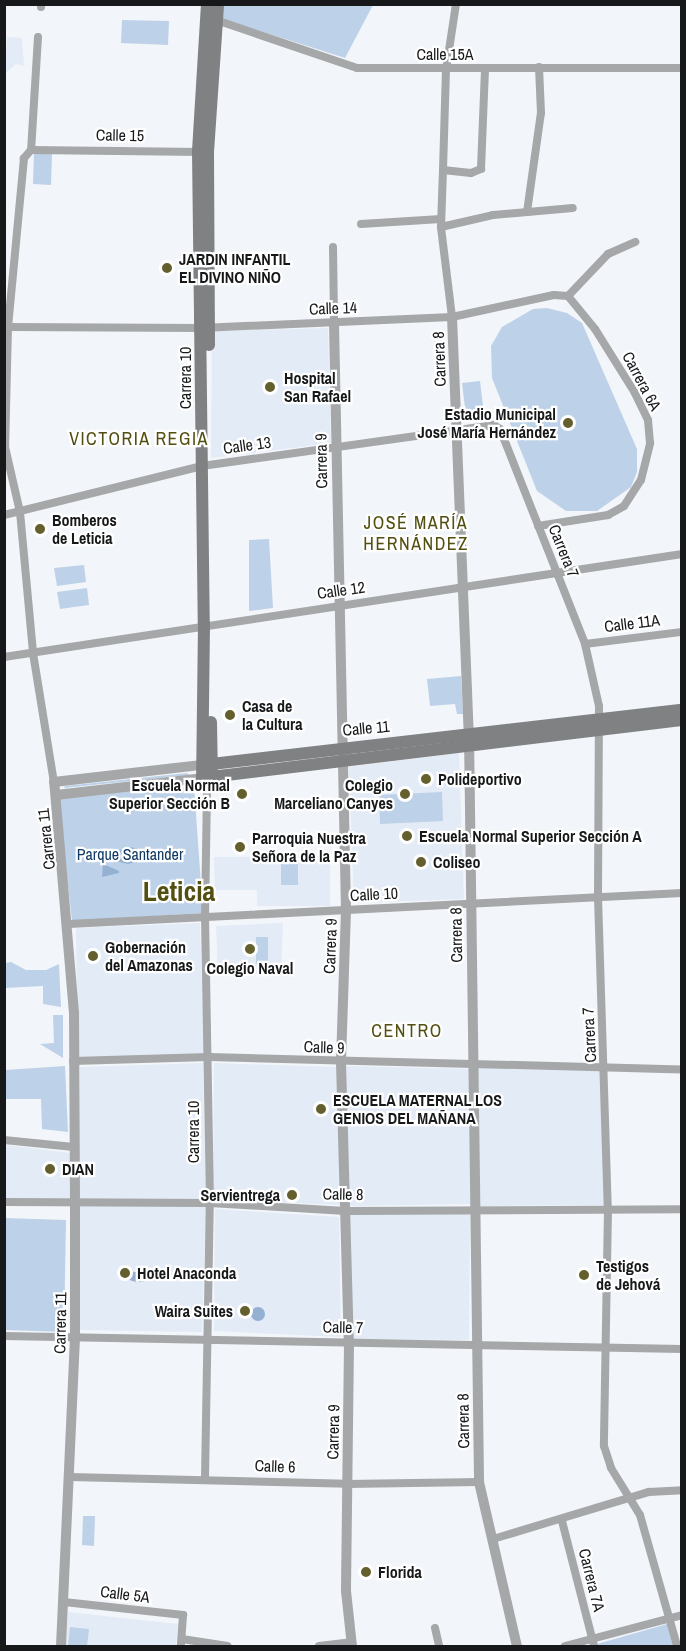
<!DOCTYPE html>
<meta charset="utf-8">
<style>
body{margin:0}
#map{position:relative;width:686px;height:1651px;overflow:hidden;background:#f2f6fa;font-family:"Archivo Narrow",sans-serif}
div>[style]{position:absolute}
.built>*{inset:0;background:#e3ebf6}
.green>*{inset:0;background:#bdd1e8}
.water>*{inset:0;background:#95b1d2}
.round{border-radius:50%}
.minor>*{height:8px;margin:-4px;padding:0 4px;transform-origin:4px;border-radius:4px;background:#a5a7a8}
.tertiary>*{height:10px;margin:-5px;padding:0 5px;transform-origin:5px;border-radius:5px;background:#a5a7a8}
.secondary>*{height:12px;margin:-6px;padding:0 6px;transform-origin:6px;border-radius:6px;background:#7f8183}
.dots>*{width:16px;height:16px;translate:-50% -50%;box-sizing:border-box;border:3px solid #fff;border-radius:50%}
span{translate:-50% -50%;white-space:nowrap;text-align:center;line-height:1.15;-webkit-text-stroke:4.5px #fff;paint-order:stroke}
.street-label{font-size:16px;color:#171819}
.poi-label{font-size:16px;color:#171819;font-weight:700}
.left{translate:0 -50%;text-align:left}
.right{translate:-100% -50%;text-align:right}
.park-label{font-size:16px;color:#103964}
.neighbourhood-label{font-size:18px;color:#524f11;letter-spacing:1.5px}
.town-label{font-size:28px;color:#524f11;font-weight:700}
.frame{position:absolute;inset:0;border:6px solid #171819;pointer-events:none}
</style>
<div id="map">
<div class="built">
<div style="clip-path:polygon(7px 37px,22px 38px,24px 66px,16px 64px,5px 74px)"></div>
<div style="clip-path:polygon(328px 328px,331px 443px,211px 458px,212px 331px)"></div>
<div style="clip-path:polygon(459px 753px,464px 899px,354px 903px,349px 767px)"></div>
<div style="clip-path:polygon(330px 856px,330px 906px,257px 906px,257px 890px,215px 890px,214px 857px)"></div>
<div style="clip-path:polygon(200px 923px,204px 1054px,78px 1058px,76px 928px)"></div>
<div style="clip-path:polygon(283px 923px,281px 973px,218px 975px,216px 926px)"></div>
<div style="clip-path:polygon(203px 1063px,206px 1199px,78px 1199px,80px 1067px)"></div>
<div style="clip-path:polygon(214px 1063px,336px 1067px,341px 1205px,213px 1200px)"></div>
<div style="clip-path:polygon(345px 1066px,470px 1069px,473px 1204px,349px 1206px)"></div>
<div style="clip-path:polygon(477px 1067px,603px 1071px,604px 1205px,480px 1206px)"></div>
<div style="clip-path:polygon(5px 1145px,71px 1153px,72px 1199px,5px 1200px)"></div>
<div style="clip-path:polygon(78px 1204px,206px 1207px,202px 1332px,78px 1330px)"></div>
<div style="clip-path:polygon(215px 1209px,339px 1217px,341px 1337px,214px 1331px)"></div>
<div style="clip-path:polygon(350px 1214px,470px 1214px,469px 1340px,351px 1339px)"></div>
<div style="clip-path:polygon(68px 1612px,178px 1624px,176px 1646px,66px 1646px)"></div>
</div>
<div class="green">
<div style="clip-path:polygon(221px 5px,373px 5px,345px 58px,219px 18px)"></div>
<div style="clip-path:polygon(122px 20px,169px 21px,168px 45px,121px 43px)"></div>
<div style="clip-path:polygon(34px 153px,52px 154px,51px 185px,33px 184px)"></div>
<div style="clip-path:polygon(547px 308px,567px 313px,582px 323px,637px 449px,637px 472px,631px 487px,597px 511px,566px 511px,537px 491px,492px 378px,491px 346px,502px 327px,533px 309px)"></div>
<div style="clip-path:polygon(480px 381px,484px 414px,466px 416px,462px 383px)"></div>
<div style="clip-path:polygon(269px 539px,273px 608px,249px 611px,249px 540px)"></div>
<div style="clip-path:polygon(84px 565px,86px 582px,57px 586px,54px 568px)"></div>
<div style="clip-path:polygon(87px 588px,89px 605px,60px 609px,57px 592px)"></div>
<div style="clip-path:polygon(461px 676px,463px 714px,457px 714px,455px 704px,430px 706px,427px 679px)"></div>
<div style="clip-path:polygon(187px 773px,189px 775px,64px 788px,65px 786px)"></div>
<div style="clip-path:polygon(194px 786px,203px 913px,72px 921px,58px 796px)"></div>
<div style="clip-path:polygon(442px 792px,443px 821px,380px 824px,379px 795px)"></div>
<div style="clip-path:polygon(281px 857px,298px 857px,298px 885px,281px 885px)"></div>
<div style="clip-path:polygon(256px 937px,268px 937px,268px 964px,256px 964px)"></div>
<div style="clip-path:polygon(11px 962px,26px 970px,46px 970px,59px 964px,61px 1007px,43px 1004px,43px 986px,5px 988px,5px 963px)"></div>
<div style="clip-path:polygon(53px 1015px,63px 1015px,63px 1058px,40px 1044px,54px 1043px)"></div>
<div style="clip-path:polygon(65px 1066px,68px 1132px,42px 1129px,41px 1099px,5px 1099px,5px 1070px)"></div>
<div style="clip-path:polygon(5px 1218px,66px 1220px,64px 1332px,5px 1330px)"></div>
<div style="clip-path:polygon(83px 1516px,95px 1516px,94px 1546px,82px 1545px)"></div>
<div style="clip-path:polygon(667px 1624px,673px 1646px,597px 1646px,597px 1644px)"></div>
<div style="clip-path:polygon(70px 1627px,89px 1629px,87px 1646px,68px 1646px)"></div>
</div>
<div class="water">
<div style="clip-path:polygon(131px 847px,146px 852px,146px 859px,128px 864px,111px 860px,112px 852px)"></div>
<div style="clip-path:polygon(103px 864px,119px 871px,119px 873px,102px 877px)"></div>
<div style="clip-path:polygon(129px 1271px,146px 1274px,146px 1281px,139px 1282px,138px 1277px,136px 1282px,126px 1279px)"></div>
<div class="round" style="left:251px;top:1307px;width:14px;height:14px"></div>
</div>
<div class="minor">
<div style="left:41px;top:7px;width:3px;rotate:-90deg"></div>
<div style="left:216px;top:20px;width:149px;rotate:18.8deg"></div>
<div style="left:357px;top:68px;width:325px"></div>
<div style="left:38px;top:37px;width:113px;rotate:93.5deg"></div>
<div style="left:31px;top:150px;width:11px;rotate:131deg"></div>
<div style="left:24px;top:158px;width:170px;rotate:95.4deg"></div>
<div style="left:8px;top:327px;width:120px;rotate:91.4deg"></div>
<div style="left:5px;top:447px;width:67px;rotate:77deg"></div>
<div style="left:20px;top:512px;width:142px;rotate:84.7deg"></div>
<div style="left:33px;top:653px;width:131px;rotate:80.8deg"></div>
<div style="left:31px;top:150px;width:171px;rotate:0.7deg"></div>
<div style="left:443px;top:170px;width:100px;rotate:-88.3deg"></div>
<div style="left:446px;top:70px;width:67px;rotate:-81.4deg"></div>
<div style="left:527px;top:212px;width:100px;rotate:-82deg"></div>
<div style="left:541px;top:113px;width:46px;rotate:-92.5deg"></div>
<div style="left:361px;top:224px;width:80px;rotate:-3.6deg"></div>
<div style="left:441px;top:227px;width:53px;rotate:-13deg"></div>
<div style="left:493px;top:215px;width:80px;rotate:-5deg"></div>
<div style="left:333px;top:247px;width:76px;rotate:89.2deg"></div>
<div style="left:452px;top:317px;width:91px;rotate:-97deg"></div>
<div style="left:441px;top:227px;width:57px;rotate:-88deg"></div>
<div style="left:443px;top:170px;width:28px;rotate:6deg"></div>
<div style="left:471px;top:173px;width:11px;rotate:-22deg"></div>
<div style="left:481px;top:169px;width:101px;rotate:-87.7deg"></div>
<div style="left:8px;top:327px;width:193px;rotate:0.3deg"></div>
<div style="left:201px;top:328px;width:251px;rotate:-2.5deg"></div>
<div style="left:452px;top:317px;width:104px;rotate:-12.2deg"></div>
<div style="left:554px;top:295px;width:14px;rotate:4deg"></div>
<div style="left:568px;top:296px;width:58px;rotate:-46.4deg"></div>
<div style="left:608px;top:254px;width:30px;rotate:-24deg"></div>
<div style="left:4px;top:515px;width:204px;rotate:-13.9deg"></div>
<div style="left:202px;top:466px;width:295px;rotate:-8deg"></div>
<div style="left:494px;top:425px;width:7px;rotate:34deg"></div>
<div style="left:500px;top:429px;width:231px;rotate:68.4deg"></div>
<div style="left:585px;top:644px;width:64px;rotate:77.3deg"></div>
<div style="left:599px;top:706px;width:191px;rotate:90.3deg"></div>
<div style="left:598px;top:897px;width:312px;rotate:88.2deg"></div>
<div style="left:608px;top:1209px;width:237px;rotate:91deg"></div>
<div style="left:604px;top:1446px;width:23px;rotate:72deg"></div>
<div style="left:611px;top:1468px;width:55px;rotate:58.3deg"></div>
<div style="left:640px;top:1515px;width:136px;rotate:74.2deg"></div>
<div style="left:538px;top:526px;width:71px;rotate:-8.9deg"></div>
<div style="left:608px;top:515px;width:18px;rotate:-29deg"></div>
<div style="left:624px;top:506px;width:31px;rotate:-57deg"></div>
<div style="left:641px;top:480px;width:38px;rotate:-76deg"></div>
<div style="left:650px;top:443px;width:23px;rotate:-95deg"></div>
<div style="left:648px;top:420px;width:30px;rotate:-116deg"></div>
<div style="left:635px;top:393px;width:75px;rotate:-122deg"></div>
<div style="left:595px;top:329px;width:43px;rotate:-129.3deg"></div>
<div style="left:585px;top:644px;width:98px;rotate:-7.1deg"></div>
<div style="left:4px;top:657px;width:686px;rotate:-8.64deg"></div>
<div style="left:69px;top:924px;width:614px;rotate:-2.9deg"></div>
<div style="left:73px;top:1061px;width:136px;rotate:-1.7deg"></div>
<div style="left:209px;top:1057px;width:473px;rotate:1.5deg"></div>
<div style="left:4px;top:1140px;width:70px;rotate:5.7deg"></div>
<div style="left:4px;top:1202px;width:206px;rotate:0.3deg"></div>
<div style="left:210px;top:1203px;width:136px;rotate:3.4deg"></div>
<div style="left:346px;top:1211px;width:336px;rotate:-0.3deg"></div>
<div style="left:4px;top:1336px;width:678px;rotate:1.1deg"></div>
<div style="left:70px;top:1477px;width:277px;rotate:1.4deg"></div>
<div style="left:347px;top:1484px;width:132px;rotate:-0.9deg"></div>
<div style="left:205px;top:1478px;width:275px;rotate:-89deg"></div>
<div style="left:210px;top:1203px;width:286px;rotate:-91deg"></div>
<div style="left:205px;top:917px;width:132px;rotate:-89.1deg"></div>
<div style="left:207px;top:785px;width:9px;rotate:-58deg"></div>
<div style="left:562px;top:1521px;width:129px;rotate:75.6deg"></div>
<div style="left:493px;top:1539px;width:163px;rotate:-16.8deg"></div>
<div style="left:649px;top:1492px;width:33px;rotate:-3deg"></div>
<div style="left:64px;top:1602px;width:120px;rotate:6.2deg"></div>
<div style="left:183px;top:1615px;width:31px;rotate:94deg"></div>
<div style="left:435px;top:1628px;width:18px;rotate:77deg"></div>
<div style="left:182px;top:1639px;width:46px;rotate:8.8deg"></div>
<div style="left:319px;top:1646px;width:32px;rotate:-7deg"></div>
<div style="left:565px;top:1646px;width:121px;rotate:-14.8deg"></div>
</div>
<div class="tertiary">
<div style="left:452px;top:317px;width:418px;rotate:87.7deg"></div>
<div style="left:469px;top:735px;width:747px;rotate:89.23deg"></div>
<div style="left:479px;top:1482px;width:168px;rotate:77deg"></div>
<div style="left:334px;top:323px;width:587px;rotate:88.83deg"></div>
<div style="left:346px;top:910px;width:153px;rotate:91.9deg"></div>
<div style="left:341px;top:1063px;width:280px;rotate:88.4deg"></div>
<div style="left:349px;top:1343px;width:248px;rotate:90.7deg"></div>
<div style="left:346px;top:1591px;width:55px;rotate:83.8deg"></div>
<div style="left:56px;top:795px;width:147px;rotate:-6.6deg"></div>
<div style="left:61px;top:1646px;width:307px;rotate:-87.4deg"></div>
<div style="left:75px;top:1339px;width:138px;rotate:-90deg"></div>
<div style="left:75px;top:1201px;width:188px;rotate:-90.3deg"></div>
<div style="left:74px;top:1013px;width:232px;rotate:-94.9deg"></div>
<div style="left:54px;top:782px;width:149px;rotate:-6.6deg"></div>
</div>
<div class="secondary">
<div style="left:207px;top:4px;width:148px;rotate:93.5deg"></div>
<div style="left:198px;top:152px;width:472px;rotate:89.3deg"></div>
<div style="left:204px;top:624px;width:154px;rotate:90.7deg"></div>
<div style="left:202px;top:778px;width:483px;rotate:-6.9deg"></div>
<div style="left:209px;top:345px;width:193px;rotate:-90.3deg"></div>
<div style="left:208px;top:152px;width:148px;rotate:-86.1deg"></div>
<div style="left:211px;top:722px;width:55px;rotate:89deg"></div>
<div style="left:203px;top:765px;width:482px;rotate:-6.6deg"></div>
</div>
<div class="dots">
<div style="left:167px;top:268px;background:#63602d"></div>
<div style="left:270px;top:387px;background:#63602d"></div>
<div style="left:568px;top:423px;background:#63602d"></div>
<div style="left:40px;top:529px;background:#63602d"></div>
<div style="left:230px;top:715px;background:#63602d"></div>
<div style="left:426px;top:779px;background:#63602d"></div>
<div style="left:242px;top:794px;background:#63602d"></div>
<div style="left:405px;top:794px;background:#63602d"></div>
<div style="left:407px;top:836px;background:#63602d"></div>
<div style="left:240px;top:847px;background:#63602d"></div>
<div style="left:421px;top:862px;background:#63602d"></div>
<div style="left:250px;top:949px;background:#63602d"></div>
<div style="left:93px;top:956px;background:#63602d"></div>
<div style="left:321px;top:1109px;background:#63602d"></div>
<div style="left:50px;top:1169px;background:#63602d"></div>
<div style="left:292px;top:1195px;background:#63602d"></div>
<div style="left:125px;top:1273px;background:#63602d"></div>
<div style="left:584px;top:1275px;background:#63602d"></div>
<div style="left:245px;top:1311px;background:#63602d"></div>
<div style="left:366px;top:1572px;background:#63602d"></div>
</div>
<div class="street-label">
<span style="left:445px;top:54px">Calle 15A</span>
<span style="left:120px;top:135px;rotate:1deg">Calle 15</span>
<span style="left:333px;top:308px;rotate:-2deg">Calle 14</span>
<span style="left:439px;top:359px;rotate:-92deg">Carrera 8</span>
<span style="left:185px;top:378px;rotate:-90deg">Carrera 10</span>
<span style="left:642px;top:381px;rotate:62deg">Carrera 6A</span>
<span style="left:247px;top:445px;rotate:-8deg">Calle 13</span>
<span style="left:321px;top:461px;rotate:-91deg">Carrera 9</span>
<span style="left:564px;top:551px;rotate:68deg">Carrera 7</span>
<span style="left:341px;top:590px;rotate:-8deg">Calle 12</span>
<span style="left:632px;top:623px;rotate:-7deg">Calle 11A</span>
<span style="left:366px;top:728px;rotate:-5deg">Calle 11</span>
<span style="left:46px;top:839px;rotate:-96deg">Carrera 11</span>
<span style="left:374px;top:894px;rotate:-3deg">Calle 10</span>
<span style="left:456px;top:935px;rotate:-91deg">Carrera 8</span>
<span style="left:330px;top:946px;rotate:-88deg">Carrera 9</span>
<span style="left:589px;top:1035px;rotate:-93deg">Carrera 7</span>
<span style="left:324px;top:1047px;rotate:2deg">Calle 9</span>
<span style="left:193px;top:1132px;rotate:-90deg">Carrera 10</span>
<span style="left:343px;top:1194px;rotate:1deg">Calle 8</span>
<span style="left:60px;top:1323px;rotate:-89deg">Carrera 11</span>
<span style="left:343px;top:1327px;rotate:1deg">Calle 7</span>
<span style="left:463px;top:1421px;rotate:-91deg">Carrera 8</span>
<span style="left:333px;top:1432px;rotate:-89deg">Carrera 9</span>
<span style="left:275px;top:1466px;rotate:2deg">Calle 6</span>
<span style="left:592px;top:1580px;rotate:76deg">Carrera 7A</span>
<span style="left:125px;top:1594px;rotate:7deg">Calle 5A</span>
</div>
<div class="poi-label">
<span class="left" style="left:179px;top:268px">JARDIN INFANTIL<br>EL DIVINO NIÑO</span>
<span class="left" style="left:284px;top:387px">Hospital<br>San Rafael</span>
<span class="right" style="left:556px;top:423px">Estadio Municipal<br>José María Hernández</span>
<span class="left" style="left:52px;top:529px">Bomberos<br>de Leticia</span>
<span class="left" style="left:242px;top:715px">Casa de<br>la Cultura</span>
<span class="left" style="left:438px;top:779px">Polideportivo</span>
<span class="right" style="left:230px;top:794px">Escuela Normal<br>Superior Sección B</span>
<span class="right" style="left:393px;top:794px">Colegio<br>Marceliano Canyes</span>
<span class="left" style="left:419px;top:836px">Escuela Normal Superior Sección A</span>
<span class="left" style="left:252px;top:847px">Parroquia Nuestra<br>Señora de la Paz</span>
<span class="left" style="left:433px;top:862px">Coliseo</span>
<span class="left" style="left:105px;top:956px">Gobernación<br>del Amazonas</span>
<span style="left:250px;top:968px">Colegio Naval</span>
<span class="left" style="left:333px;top:1109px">ESCUELA MATERNAL LOS<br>GENIOS DEL MAÑANA</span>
<span class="left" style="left:62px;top:1169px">DIAN</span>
<span class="right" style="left:280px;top:1195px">Servientrega</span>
<span class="left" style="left:596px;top:1275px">Testigos<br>de Jehová</span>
<span class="left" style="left:137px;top:1273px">Hotel Anaconda</span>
<span class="right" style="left:233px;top:1311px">Waira Suites</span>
<span class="left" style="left:378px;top:1572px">Florida</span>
</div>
<div class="park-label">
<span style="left:130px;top:854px">Parque Santander</span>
</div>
<div class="neighbourhood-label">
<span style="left:139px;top:439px">VICTORIA REGIA</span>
<span style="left:416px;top:534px">JOSÉ MARÍA<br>HERNÁNDEZ</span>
<span style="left:407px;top:1031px">CENTRO</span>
</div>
<div class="town-label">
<span style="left:179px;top:891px">Leticia</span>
</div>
<div class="frame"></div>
</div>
